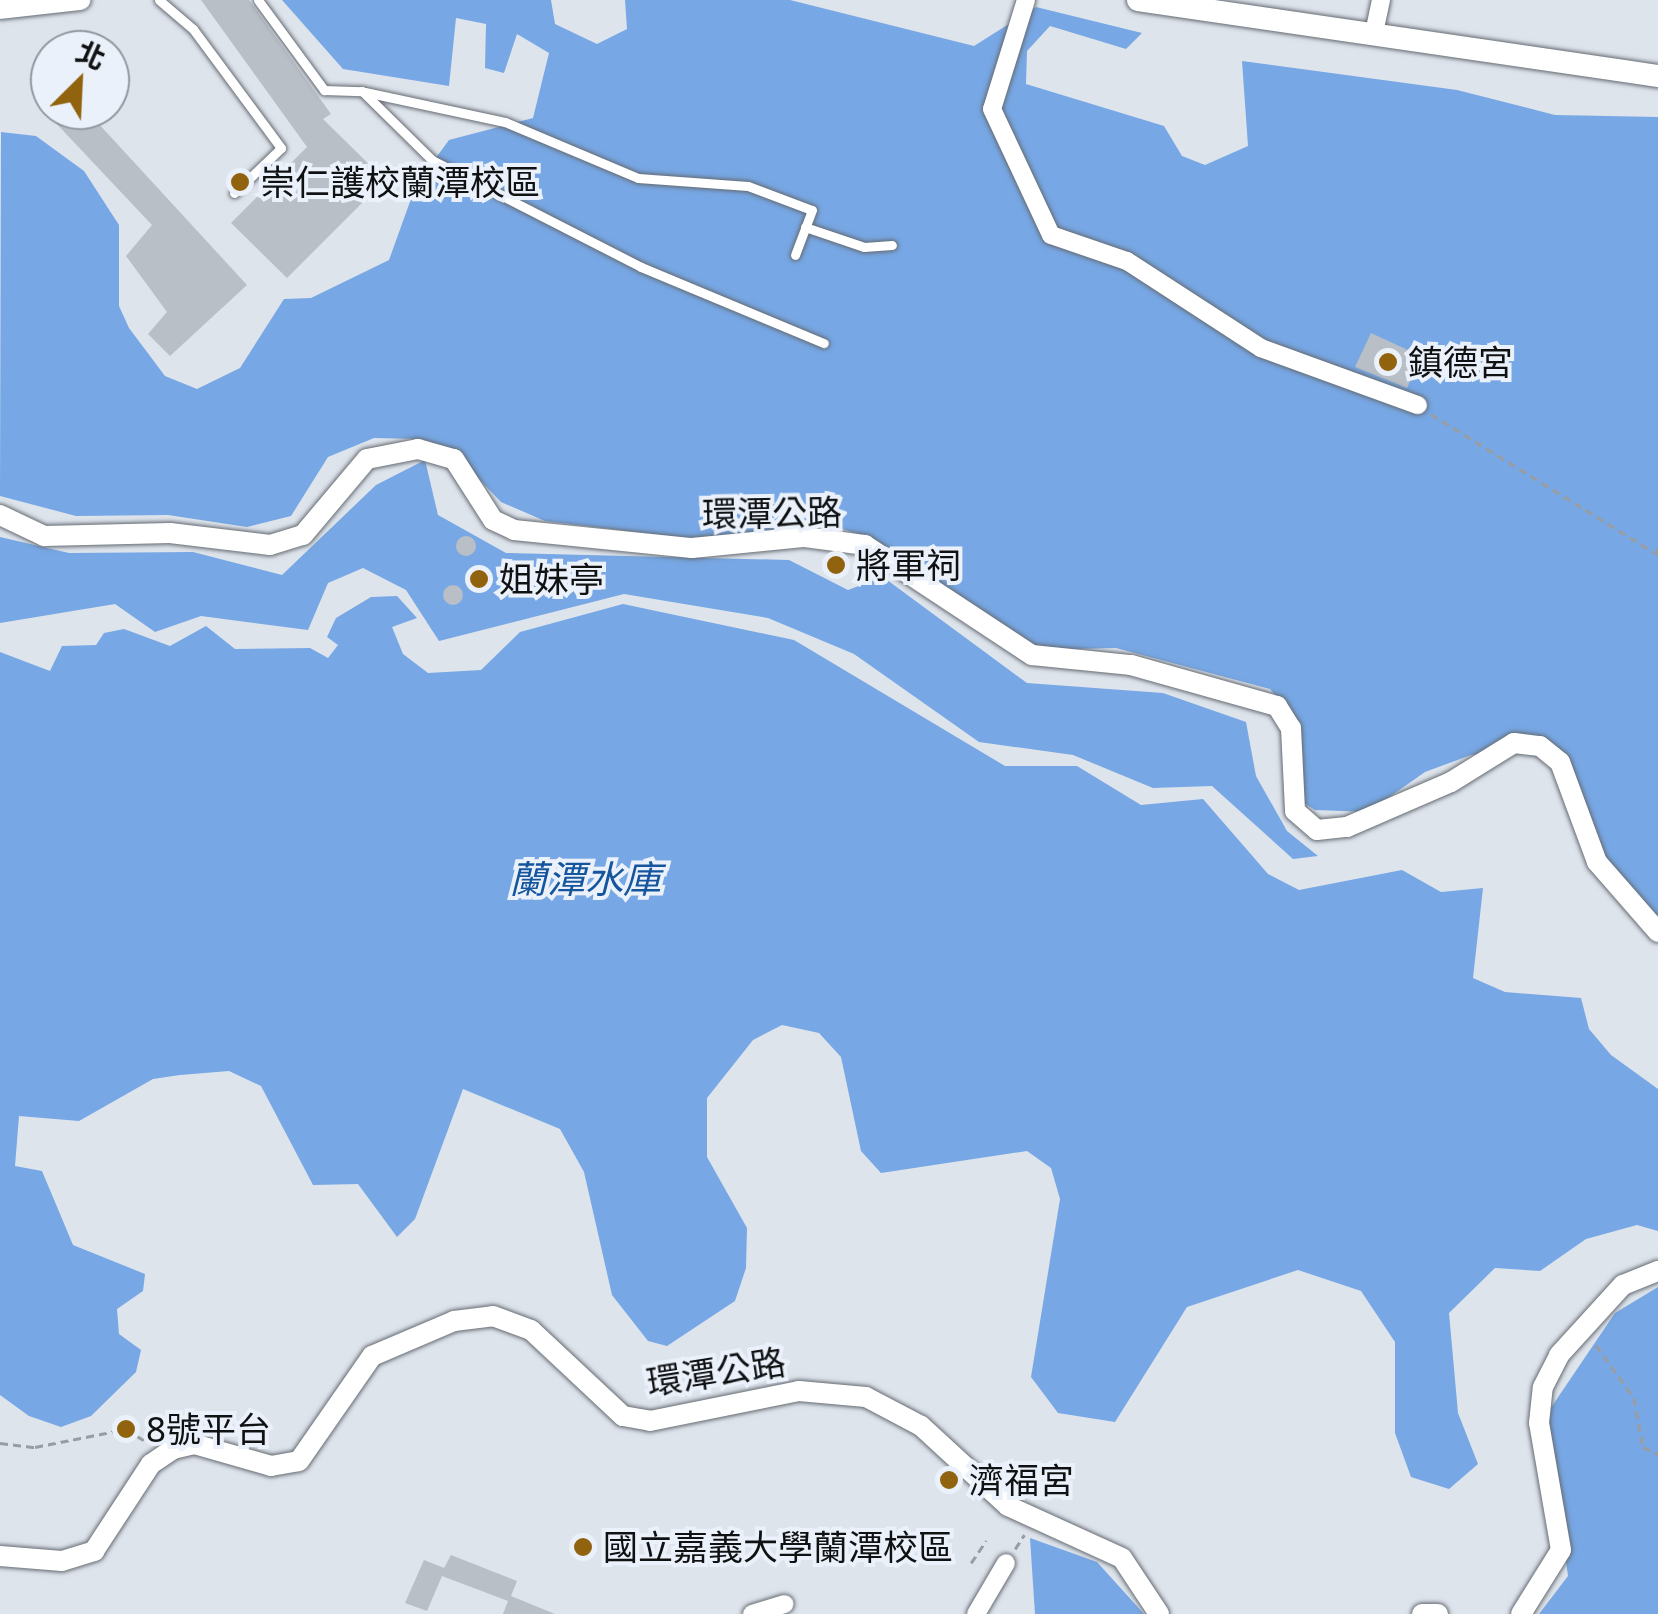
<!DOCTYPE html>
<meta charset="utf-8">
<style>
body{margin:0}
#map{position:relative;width:1658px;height:1614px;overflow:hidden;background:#dee4ec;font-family:"Noto Sans","Noto Sans TC",sans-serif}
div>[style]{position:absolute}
.forest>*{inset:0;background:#77a7e4}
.building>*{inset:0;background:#b9bfc7}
.round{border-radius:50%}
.path>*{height:2.5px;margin-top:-1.25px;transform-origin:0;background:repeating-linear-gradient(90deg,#989da3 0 8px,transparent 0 13px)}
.roads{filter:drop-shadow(0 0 2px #656b72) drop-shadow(0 0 2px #656b72)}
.service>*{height:9px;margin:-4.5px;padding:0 4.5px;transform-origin:4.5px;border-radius:4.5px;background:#fff}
.minor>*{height:18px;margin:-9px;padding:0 9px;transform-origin:9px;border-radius:9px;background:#fff}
.tertiary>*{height:20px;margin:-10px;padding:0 10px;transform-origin:10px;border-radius:10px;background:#fff}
.secondary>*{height:22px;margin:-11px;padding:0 11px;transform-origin:11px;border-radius:11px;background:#fff}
.dots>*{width:28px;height:28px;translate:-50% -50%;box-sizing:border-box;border:5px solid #ebf1fa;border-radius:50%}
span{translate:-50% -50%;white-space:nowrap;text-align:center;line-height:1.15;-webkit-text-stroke:8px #ebf1fa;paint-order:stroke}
.poi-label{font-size:35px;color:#0f1113}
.left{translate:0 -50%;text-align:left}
.street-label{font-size:35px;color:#0f1113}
.water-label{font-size:38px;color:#14559d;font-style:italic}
.north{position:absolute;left:30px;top:30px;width:100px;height:100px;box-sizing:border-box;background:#ebf1fa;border:2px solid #93979e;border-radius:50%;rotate:24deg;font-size:28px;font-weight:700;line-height:40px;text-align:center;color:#0f1113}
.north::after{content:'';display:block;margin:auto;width:35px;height:45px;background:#91630f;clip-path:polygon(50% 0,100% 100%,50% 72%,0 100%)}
</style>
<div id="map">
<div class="forest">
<div style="clip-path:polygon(282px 0,551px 0,555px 24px,597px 44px,627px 29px,625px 0,790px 0,974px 46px,1036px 7px,1142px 33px,1126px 49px,1050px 26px,1027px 51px,1026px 84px,1164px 126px,1182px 156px,1205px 165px,1248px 146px,1242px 61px,1457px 90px,1555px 115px,1658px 117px,1658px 919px,1601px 856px,1551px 762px,1518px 750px,1471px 755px,1425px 772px,1368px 812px,1315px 810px,1296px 798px,1293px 716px,1270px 689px,1116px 648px,1031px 650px,862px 535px,819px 522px,703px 540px,545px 521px,501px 502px,452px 451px,422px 439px,374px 438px,328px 457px,291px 516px,247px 527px,168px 515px,76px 516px,0 496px,1px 132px,36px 136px,84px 171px,119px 225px,119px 306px,129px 328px,165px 376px,197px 389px,240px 368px,284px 299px,311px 298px,389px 260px,416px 185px,449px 140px,533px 118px,549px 53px,517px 34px,504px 73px,485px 68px,486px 24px,456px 18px,449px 86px,343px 69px)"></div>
<div style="clip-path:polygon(425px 460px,438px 515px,506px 553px,789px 560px,848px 590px,883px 577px,1027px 683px,1163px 693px,1246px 722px,1256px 776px,1287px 831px,1318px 856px,1293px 859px,1212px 786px,1153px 788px,1073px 755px,979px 742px,854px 654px,768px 618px,624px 594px,439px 641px,406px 590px,363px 568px,328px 583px,308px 630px,201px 616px,155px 632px,115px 604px,0 623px,0 537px,69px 553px,193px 552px,282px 575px,376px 485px)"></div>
<div style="clip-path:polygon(397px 596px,417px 618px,392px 627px,403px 654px,428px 673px,481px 670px,520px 632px,623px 604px,794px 640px,1005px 766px,1077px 766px,1141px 805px,1203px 799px,1268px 874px,1299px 890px,1402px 870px,1441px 892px,1483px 888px,1473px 978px,1505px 992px,1581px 998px,1589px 1029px,1611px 1055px,1658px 1089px,1658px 1231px,1637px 1225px,1586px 1239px,1540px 1271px,1495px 1268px,1449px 1313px,1458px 1413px,1478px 1464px,1449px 1489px,1411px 1477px,1395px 1433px,1395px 1342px,1361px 1291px,1298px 1270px,1187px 1307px,1115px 1422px,1058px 1413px,1031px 1377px,1060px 1199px,1051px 1168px,1027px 1151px,881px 1173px,861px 1151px,841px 1057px,819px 1033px,782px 1025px,753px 1040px,707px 1098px,707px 1157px,747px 1228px,746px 1268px,735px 1301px,667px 1346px,648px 1341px,612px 1295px,584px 1172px,560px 1129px,463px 1089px,415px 1219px,397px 1237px,358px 1184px,313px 1185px,261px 1086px,229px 1071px,180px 1075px,153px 1079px,79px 1121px,19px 1116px,15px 1166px,42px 1171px,73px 1245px,145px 1274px,143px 1291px,117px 1309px,119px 1334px,141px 1350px,136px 1372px,91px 1416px,61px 1427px,29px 1416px,0 1395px,0 652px,50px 671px,62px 646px,96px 645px,104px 633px,124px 629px,170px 646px,206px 626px,235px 649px,310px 648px,328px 658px,338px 645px,327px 637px,336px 618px,371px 597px)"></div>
<div style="clip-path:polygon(1658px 1287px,1658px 1614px,1539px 1614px,1568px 1576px,1546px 1415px,1615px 1313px)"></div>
<div style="clip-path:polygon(1030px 1538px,1097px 1562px,1144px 1614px,1035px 1614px)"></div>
</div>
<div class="building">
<div style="clip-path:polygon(201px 0,249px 0,331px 114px,323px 119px,385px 180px,287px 278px,231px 223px,307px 147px)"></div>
<div style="clip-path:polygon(60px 110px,86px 110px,247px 285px,170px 356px,148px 334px,167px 312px,126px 256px,152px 225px,52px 119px)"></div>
<div style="clip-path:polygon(1371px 333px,1421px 356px,1407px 388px,1355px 367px)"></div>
<div class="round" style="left:456px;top:536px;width:20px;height:20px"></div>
<div class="round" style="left:443px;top:585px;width:20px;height:20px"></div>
<div style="clip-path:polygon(451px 1555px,517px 1581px,511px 1596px,555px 1614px,503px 1614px,508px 1601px,442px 1576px,427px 1611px,405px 1603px,424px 1560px,444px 1568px)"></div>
</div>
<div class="path">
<div style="left:1431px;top:414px;width:264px;rotate:31.8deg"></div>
<div style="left:1658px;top:548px;width:8px;rotate:90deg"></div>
<div style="left:1596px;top:1345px;width:65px;rotate:54.4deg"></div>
<div style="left:1634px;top:1398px;width:50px;rotate:79.6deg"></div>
<div style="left:1643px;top:1447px;width:17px;rotate:25deg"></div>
<div style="left:0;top:1443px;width:35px;rotate:7deg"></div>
<div style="left:35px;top:1447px;width:93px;rotate:-11.2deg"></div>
<div style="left:126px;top:1429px;width:25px;rotate:32deg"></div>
<div style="left:1015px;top:1549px;width:17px;rotate:-57deg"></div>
<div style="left:971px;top:1563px;width:27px;rotate:-56deg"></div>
</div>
<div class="roads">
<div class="service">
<div style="left:159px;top:0;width:45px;rotate:40.5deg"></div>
<div style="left:193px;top:29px;width:148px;rotate:53.5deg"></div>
<div style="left:281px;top:148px;width:65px;rotate:136.2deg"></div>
<div style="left:258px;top:0;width:112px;rotate:53.7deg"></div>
<div style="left:324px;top:90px;width:38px;rotate:2deg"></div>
<div style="left:362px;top:91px;width:98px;rotate:44.6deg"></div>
<div style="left:432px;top:160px;width:235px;rotate:27.1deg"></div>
<div style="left:641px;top:267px;width:198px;rotate:22.6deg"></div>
<div style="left:365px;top:92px;width:143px;rotate:12.1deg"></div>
<div style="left:505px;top:122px;width:144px;rotate:22.8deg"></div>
<div style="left:638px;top:178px;width:110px;rotate:4.2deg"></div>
<div style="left:748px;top:186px;width:68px;rotate:20.6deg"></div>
<div style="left:812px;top:210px;width:48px;rotate:110.7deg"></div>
<div style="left:805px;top:227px;width:62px;rotate:18.7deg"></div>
<div style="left:864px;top:247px;width:28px;rotate:-4deg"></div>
</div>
<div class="minor">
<div style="left:1026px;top:0;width:114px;rotate:107.3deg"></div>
<div style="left:992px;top:109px;width:139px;rotate:64.9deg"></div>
<div style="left:1051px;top:235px;width:80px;rotate:18.9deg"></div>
<div style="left:1127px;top:261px;width:160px;rotate:33deg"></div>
<div style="left:1261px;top:348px;width:167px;rotate:20deg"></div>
<div style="left:1374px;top:33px;width:34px;rotate:-78deg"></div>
<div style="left:752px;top:1614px;width:34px;rotate:-17deg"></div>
<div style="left:976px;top:1614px;width:59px;rotate:-59.5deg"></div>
</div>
<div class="tertiary">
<div style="left:0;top:9px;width:81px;rotate:-6.4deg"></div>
<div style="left:0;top:515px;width:49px;rotate:25.5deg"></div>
<div style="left:44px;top:536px;width:126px;rotate:-1.4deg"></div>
<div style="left:170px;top:533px;width:101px;rotate:6.8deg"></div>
<div style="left:270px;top:545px;width:34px;rotate:-17deg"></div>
<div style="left:303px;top:535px;width:99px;rotate:-49.9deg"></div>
<div style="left:367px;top:459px;width:52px;rotate:-11.1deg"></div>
<div style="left:418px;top:449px;width:37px;rotate:16deg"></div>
<div style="left:454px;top:459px;width:72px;rotate:57.4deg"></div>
<div style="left:493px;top:520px;width:23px;rotate:25deg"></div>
<div style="left:514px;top:530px;width:179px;rotate:5.8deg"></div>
<div style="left:692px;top:548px;width:114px;rotate:-5.6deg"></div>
<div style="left:805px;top:537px;width:61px;rotate:7.6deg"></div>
<div style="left:865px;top:545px;width:200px;rotate:33.4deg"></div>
<div style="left:1032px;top:655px;width:100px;rotate:5.8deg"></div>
<div style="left:1131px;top:665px;width:152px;rotate:15.7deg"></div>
<div style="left:1277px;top:706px;width:26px;rotate:58deg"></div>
<div style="left:1291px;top:728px;width:83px;rotate:87.2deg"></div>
<div style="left:1295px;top:811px;width:29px;rotate:41deg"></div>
<div style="left:1317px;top:830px;width:30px;rotate:-6deg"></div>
<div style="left:1347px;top:827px;width:113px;rotate:-23.4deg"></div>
<div style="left:1451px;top:782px;width:74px;rotate:-31.8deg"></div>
<div style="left:1514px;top:743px;width:26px;rotate:7deg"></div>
<div style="left:1540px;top:746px;width:26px;rotate:39deg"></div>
<div style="left:1560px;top:762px;width:107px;rotate:69.7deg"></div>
<div style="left:1597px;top:862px;width:93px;rotate:48.9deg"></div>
<div style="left:0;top:1556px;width:62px;rotate:4.6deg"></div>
<div style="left:62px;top:1561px;width:34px;rotate:-17deg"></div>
<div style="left:94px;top:1551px;width:104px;rotate:-56.8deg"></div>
<div style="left:151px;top:1464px;width:27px;rotate:-34deg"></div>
<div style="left:173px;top:1449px;width:22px;rotate:-13deg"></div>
<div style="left:194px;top:1444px;width:80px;rotate:15.9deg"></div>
<div style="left:271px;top:1466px;width:28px;rotate:-10deg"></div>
<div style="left:299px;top:1461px;width:128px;rotate:-55.2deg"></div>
<div style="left:372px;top:1356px;width:89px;rotate:-23.1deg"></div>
<div style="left:454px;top:1321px;width:39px;rotate:-7deg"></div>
<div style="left:493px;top:1316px;width:40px;rotate:20.2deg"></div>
<div style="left:531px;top:1330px;width:126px;rotate:43.1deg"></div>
<div style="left:623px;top:1416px;width:27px;rotate:10deg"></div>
<div style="left:650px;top:1421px;width:152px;rotate:-11.4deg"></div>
<div style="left:799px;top:1391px;width:67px;rotate:5.1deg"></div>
<div style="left:866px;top:1397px;width:62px;rotate:27.8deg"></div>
<div style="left:921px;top:1426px;width:118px;rotate:42.6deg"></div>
<div style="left:1008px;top:1506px;width:125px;rotate:24.5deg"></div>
<div style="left:1122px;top:1558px;width:67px;rotate:56.5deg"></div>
<div style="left:1422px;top:1614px;width:16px"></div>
<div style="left:1521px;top:1614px;width:75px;rotate:-58deg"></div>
<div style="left:1561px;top:1550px;width:129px;rotate:-99.8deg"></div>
<div style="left:1539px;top:1423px;width:36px;rotate:-84deg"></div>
<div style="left:1543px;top:1387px;width:36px;rotate:-63deg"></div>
<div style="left:1559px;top:1355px;width:95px;rotate:-47.6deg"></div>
<div style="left:1623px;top:1285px;width:38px;rotate:-22deg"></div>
</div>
<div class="secondary">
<div style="left:1138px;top:0;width:526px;rotate:8.32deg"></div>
</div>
</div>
<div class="dots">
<div style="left:240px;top:182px;background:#91630f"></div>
<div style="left:1388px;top:362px;background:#91630f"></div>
<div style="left:836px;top:565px;background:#91630f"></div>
<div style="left:479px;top:579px;background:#91630f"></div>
<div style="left:126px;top:1429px;background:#91630f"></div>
<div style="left:949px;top:1480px;background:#91630f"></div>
<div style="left:583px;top:1547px;background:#91630f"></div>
</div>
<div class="poi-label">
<span class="left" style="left:260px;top:182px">崇仁護校蘭潭校區</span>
<span class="left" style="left:1408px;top:362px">鎮德宮</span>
<span class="left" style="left:856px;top:565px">將軍祠</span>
<span class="left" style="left:499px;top:579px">姐妹亭</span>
<span class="left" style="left:146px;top:1429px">8號平台</span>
<span class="left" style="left:969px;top:1480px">濟福宮</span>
<span class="left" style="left:603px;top:1547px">國立嘉義大學蘭潭校區</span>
</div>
<div class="street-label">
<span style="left:772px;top:513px;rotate:-1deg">環潭公路</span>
<span style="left:716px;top:1372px;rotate:-9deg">環潭公路</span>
</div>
<div class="water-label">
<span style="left:585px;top:879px">蘭潭水庫</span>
</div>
<div class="north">北</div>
</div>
